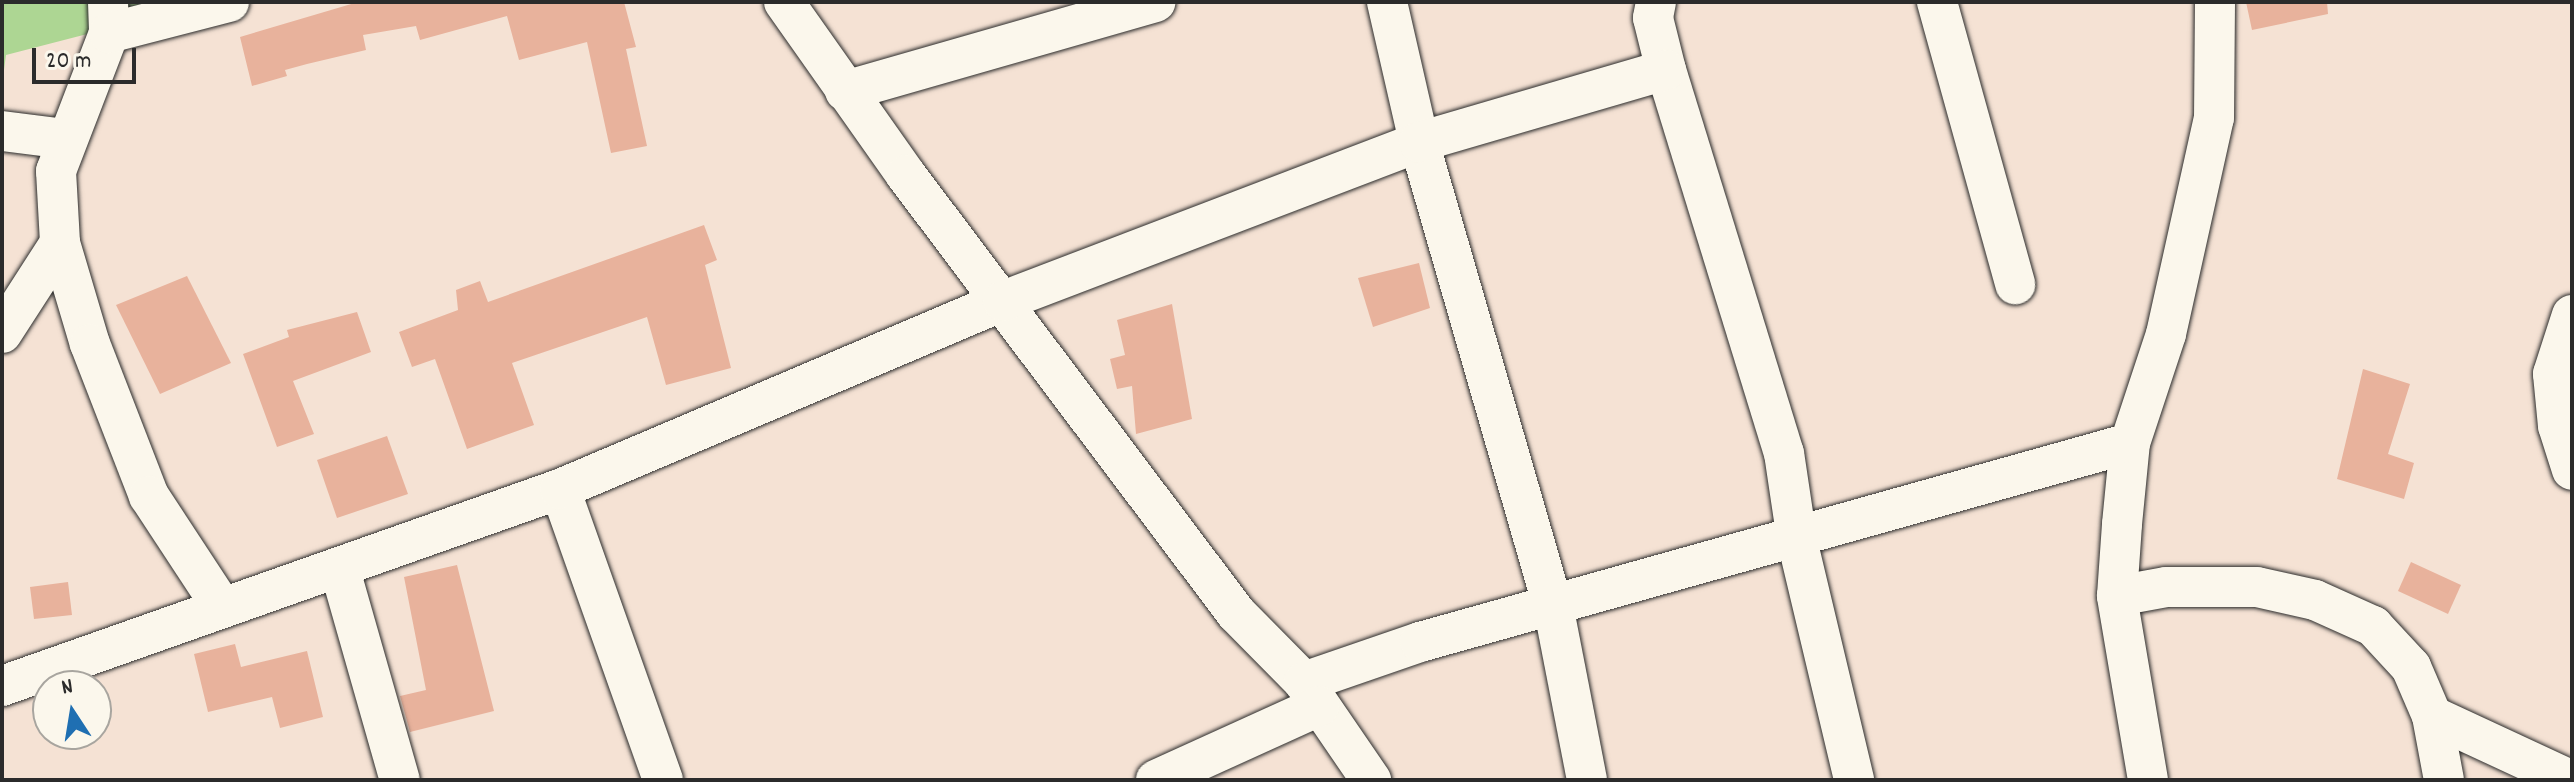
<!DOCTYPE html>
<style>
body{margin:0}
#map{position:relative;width:2574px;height:782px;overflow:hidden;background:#f5e2d4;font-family:Dekko,sans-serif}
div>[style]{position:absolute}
.green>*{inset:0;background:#add693}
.building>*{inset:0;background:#e8b29c}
.roads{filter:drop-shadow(0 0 2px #2b2b2b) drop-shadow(0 0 2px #2b2b2b)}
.minor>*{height:40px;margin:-20px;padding:0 20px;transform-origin:20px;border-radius:20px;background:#fbf7ec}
span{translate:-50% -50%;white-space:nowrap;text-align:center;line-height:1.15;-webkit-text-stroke:8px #fbf7ec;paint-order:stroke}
.frame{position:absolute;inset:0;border:4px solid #2b2b2b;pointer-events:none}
.north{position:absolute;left:32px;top:670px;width:80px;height:80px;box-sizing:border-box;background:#fbf7ec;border:2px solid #a8a59f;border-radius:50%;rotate:348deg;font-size:22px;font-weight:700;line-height:32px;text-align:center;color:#2b2b2b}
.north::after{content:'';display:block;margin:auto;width:28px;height:36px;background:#1f6fb2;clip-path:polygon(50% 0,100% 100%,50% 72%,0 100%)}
.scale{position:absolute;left:32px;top:48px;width:104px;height:36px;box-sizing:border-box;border:4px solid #2b2b2b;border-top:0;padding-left:10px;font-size:24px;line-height:28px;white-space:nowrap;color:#2b2b2b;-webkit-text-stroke:6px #fbf7ec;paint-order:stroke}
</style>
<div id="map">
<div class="green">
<div style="clip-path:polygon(2px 2px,211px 2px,6px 55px,2px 85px)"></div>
</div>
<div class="building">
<div style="clip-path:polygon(358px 2px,624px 2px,636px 47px,626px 49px,647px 146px,611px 153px,587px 42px,519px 60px,507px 16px,420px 40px,416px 26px,363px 35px,366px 50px,307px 64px,285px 70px,287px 76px,252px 86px,240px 37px)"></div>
<div style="clip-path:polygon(2246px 2px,2327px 2px,2328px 14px,2252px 30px)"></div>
<div style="clip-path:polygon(704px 225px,717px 260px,705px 265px,731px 368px,666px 385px,647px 317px,512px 363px,534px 425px,467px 449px,435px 359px,412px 367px,399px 332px,458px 310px,456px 290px,480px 281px,488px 302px)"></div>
<div style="clip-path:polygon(1419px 263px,1430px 308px,1373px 327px,1358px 278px)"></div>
<div style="clip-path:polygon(187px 276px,231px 363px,160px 394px,116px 305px)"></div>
<div style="clip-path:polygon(1172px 304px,1192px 419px,1136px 434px,1132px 386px,1117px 389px,1110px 359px,1125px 355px,1117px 320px)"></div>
<div style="clip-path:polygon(357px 312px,371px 352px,293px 381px,314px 434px,277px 447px,243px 354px,289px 337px,287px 330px)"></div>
<div style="clip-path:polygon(2363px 369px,2410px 384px,2388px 454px,2414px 463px,2404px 499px,2337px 479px)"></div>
<div style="clip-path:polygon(387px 436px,408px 494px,337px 518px,317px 460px)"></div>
<div style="clip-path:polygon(2411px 562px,2461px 585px,2448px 614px,2398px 591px)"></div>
<div style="clip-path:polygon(457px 565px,494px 711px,410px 732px,400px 696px,426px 690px,404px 577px)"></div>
<div style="clip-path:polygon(68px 582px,72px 615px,34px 619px,30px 587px)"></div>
<div style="clip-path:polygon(235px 644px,241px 667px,307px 651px,323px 717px,280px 728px,272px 697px,208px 712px,194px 654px)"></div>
</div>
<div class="roads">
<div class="minor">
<div style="left:108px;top:2px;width:31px;rotate:88deg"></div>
<div style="left:109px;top:33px;width:148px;rotate:111deg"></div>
<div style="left:56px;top:171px;width:72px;rotate:86.8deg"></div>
<div style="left:60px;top:243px;width:105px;rotate:73.5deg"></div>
<div style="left:90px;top:344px;width:163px;rotate:68.8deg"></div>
<div style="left:149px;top:496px;width:133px;rotate:56.7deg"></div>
<div style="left:784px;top:2px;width:212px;rotate:54.8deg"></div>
<div style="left:906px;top:175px;width:548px;rotate:53deg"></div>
<div style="left:1236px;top:613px;width:97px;rotate:45.4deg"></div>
<div style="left:1304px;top:682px;width:119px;rotate:55.6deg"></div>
<div style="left:1387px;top:2px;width:144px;rotate:77.1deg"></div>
<div style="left:1419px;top:142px;width:482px;rotate:73.9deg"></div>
<div style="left:1553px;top:605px;width:178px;rotate:79deg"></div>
<div style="left:1656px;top:2px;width:16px;rotate:101deg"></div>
<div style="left:1653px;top:18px;width:54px;rotate:76deg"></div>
<div style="left:1666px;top:70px;width:401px;rotate:72.9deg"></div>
<div style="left:1784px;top:453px;width:88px;rotate:81.5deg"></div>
<div style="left:1797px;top:540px;width:247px;rotate:76.6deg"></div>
<div style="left:1937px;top:2px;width:293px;rotate:74.5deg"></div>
<div style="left:109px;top:33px;width:124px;rotate:-14.5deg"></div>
<div style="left:845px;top:91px;width:323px;rotate:-16deg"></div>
<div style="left:2px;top:131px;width:64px;rotate:7.2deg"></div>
<div style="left:2572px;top:315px;width:62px;rotate:107.9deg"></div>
<div style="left:2553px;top:374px;width:52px;rotate:84.5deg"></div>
<div style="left:2558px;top:426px;width:46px;rotate:72.3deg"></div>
<div style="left:2px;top:333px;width:107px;rotate:-57.2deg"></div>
<div style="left:560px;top:489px;width:309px;rotate:70.5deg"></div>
<div style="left:340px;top:570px;width:218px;rotate:74.1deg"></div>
<div style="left:2117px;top:596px;width:50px;rotate:-10.4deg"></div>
<div style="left:2166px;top:587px;width:91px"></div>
<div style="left:2257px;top:587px;width:59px;rotate:12.6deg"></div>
<div style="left:2315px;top:600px;width:64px;rotate:24.1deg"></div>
<div style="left:2373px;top:626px;width:56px;rotate:47.2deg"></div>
<div style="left:2411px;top:667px;width:53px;rotate:66.8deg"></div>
<div style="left:2432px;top:716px;width:65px;rotate:79.4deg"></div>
<div style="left:1304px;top:682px;width:123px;rotate:-19deg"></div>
<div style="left:1420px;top:642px;width:737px;rotate:-15.66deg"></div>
<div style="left:2px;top:686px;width:592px;rotate:-19.45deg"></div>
<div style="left:560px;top:489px;width:481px;rotate:-23deg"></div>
<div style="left:1003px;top:301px;width:445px;rotate:-20.9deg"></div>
<div style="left:1419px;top:142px;width:257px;rotate:-16.3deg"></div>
<div style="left:2432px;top:716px;width:152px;rotate:24.9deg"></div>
<div style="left:1156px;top:780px;width:179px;rotate:-24.4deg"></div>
<div style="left:2148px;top:780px;width:187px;rotate:-99.6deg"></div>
<div style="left:2117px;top:596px;width:72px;rotate:-86deg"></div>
<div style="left:2122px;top:524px;width:81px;rotate:-84.4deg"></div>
<div style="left:2130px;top:443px;width:115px;rotate:-71.7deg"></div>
<div style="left:2166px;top:334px;width:221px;rotate:-77.5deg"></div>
<div style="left:2214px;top:118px;width:116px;rotate:-89.5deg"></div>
</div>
</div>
<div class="frame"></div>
<div class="north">N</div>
<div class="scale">20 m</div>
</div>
